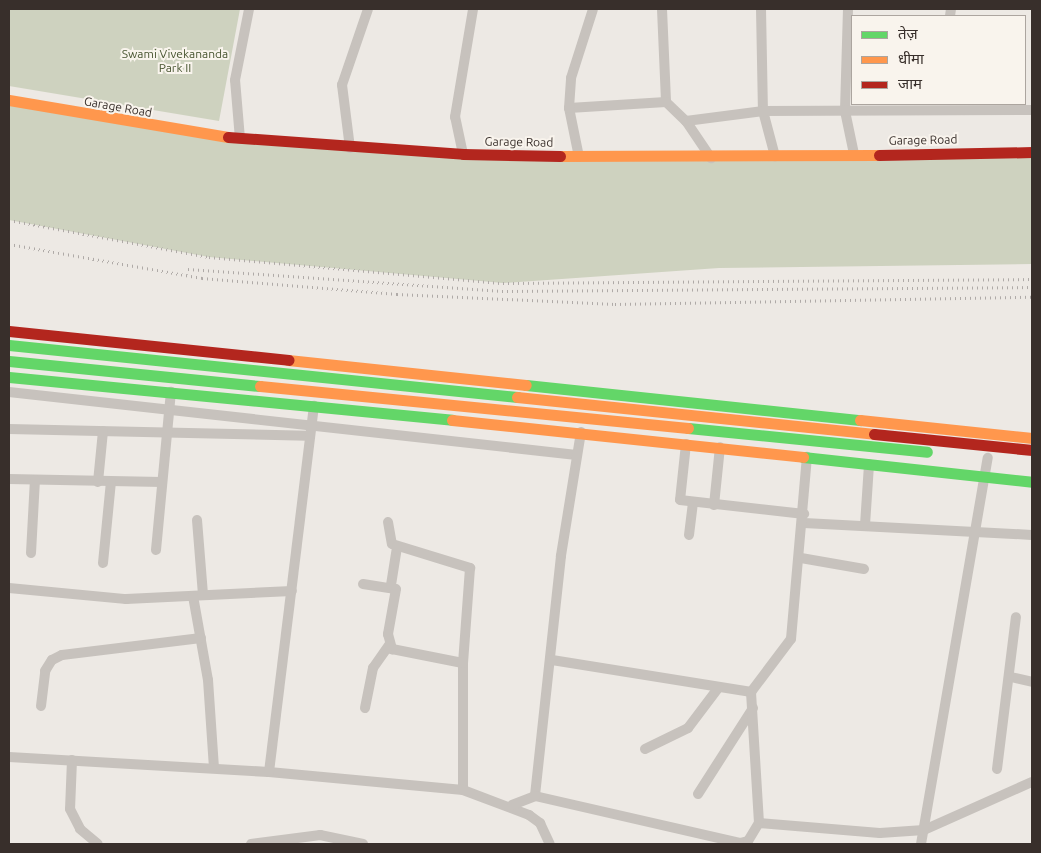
<!DOCTYPE html>
<meta charset="utf-8">
<style>
body{margin:0}
#map{position:relative;width:1041px;height:853px;overflow:hidden;background:#ede9e4;font-family:Ubuntu,"Noto Sans Devanagari",sans-serif}
div>[style]{position:absolute}
.green>*{inset:0;background:#ced2bf}
.street>*{height:10px;margin:-5px;padding:0 5px;transform-origin:5px;border-radius:5px;background:#c7c2bd}
.fast>*{height:11px;margin:-5.5px;padding:0 5.5px;transform-origin:5.5px;border-radius:5.5px;background:#63d668}
.slow>*{height:11px;margin:-5.5px;padding:0 5.5px;transform-origin:5.5px;border-radius:5.5px;background:#ff974d}
.jam>*{height:11px;margin:-5.5px;padding:0 5.5px;transform-origin:5.5px;border-radius:5.5px;background:#b3261e}
.rail>*{height:3px;margin-top:-1.5px;transform-origin:0;background:repeating-linear-gradient(90deg,#afaaa7 0 1px,transparent 0 5px)}
span{translate:-50% -50%;white-space:nowrap;text-align:center;line-height:1.15;-webkit-text-stroke:4px #f9f4ed;paint-order:stroke}
.park-label{font-size:12px;color:#475430}
.street-label{font-size:12px;color:#382f2b}
.frame{position:absolute;inset:0;border:10px solid #382f2b;pointer-events:none}
.legend{position:absolute;left:851px;top:15px;width:175px;height:90px;box-sizing:border-box;background:#f9f4ed;border:1px solid #aca59f;margin:0;padding:6px 9px;list-style:none;font-size:15px;color:#382f2b}
.legend li{display:flex;align-items:center;gap:10px;height:25px}
.legend b{width:25px;border:1px solid #aca59f}
</style>
<div id="map">
<div class="green">
<div style="clip-path:polygon(9px 9px,240px 9px,219px 121px,9px 86px)"></div>
<div style="clip-path:polygon(9px 99px,151px 127px,463px 154px,1032px 152px,1032px 264px,719px 268px,503px 283px,209px 257px,9px 220px)"></div>
</div>
<div class="street">
<div style="left:662px;top:9px;width:93px;rotate:87.5deg"></div>
<div style="left:666px;top:102px;width:28px;rotate:44deg"></div>
<div style="left:686px;top:121px;width:45px;rotate:56deg"></div>
<div style="left:761px;top:9px;width:102px;rotate:88.9deg"></div>
<div style="left:763px;top:111px;width:47px;rotate:75.1deg"></div>
<div style="left:848px;top:9px;width:102px;rotate:91.7deg"></div>
<div style="left:845px;top:111px;width:44px;rotate:78.2deg"></div>
<div style="left:950px;top:16px;width:7px;rotate:-82deg"></div>
<div style="left:569px;top:108px;width:97px;rotate:-3.5deg"></div>
<div style="left:686px;top:121px;width:78px;rotate:-7.4deg"></div>
<div style="left:763px;top:111px;width:269px;rotate:-0.2deg"></div>
<div style="left:240px;top:139px;width:59px;rotate:-94.8deg"></div>
<div style="left:235px;top:80px;width:72px;rotate:-78.8deg"></div>
<div style="left:350px;top:148px;width:64px;rotate:-97.2deg"></div>
<div style="left:342px;top:85px;width:80px;rotate:-71.1deg"></div>
<div style="left:463px;top:154px;width:38px;rotate:-102deg"></div>
<div style="left:455px;top:117px;width:109px;rotate:-80.5deg"></div>
<div style="left:579px;top:157px;width:50px;rotate:-101.5deg"></div>
<div style="left:569px;top:108px;width:30px;rotate:-86deg"></div>
<div style="left:571px;top:78px;width:72px;rotate:-72.3deg"></div>
<div style="left:9px;top:392px;width:571px;rotate:6.33deg"></div>
<div style="left:9px;top:429px;width:298px;rotate:1.3deg"></div>
<div style="left:581px;top:432px;width:126px;rotate:99.2deg"></div>
<div style="left:561px;top:556px;width:241px;rotate:96.2deg"></div>
<div style="left:535px;top:796px;width:210px;rotate:12.9deg"></div>
<div style="left:740px;top:843px;width:8px;rotate:-14deg"></div>
<div style="left:748px;top:841px;width:21px;rotate:-59deg"></div>
<div style="left:759px;top:823px;width:121px;rotate:4.7deg"></div>
<div style="left:880px;top:833px;width:44px;rotate:-3.9deg"></div>
<div style="left:924px;top:830px;width:118px;rotate:-24deg"></div>
<div style="left:686px;top:444px;width:56px;rotate:96.1deg"></div>
<div style="left:680px;top:500px;width:125px;rotate:6.4deg"></div>
<div style="left:9px;top:479px;width:153px;rotate:1.1deg"></div>
<div style="left:98px;top:482px;width:51px;rotate:-84.4deg"></div>
<div style="left:714px;top:505px;width:58px;rotate:-84.1deg"></div>
<div style="left:197px;top:520px;width:75px;rotate:85.4deg"></div>
<div style="left:388px;top:522px;width:22px;rotate:80deg"></div>
<div style="left:392px;top:544px;width:82px;rotate:17.1deg"></div>
<div style="left:470px;top:568px;width:95px;rotate:94.2deg"></div>
<div style="left:463px;top:663px;width:127px;rotate:90deg"></div>
<div style="left:804px;top:523px;width:228px;rotate:3deg"></div>
<div style="left:865px;top:525px;width:61px;rotate:-86.2deg"></div>
<div style="left:689px;top:535px;width:33px;rotate:-83deg"></div>
<div style="left:156px;top:550px;width:159px;rotate:-84.6deg"></div>
<div style="left:31px;top:553px;width:73px;rotate:-86.9deg"></div>
<div style="left:801px;top:558px;width:64px;rotate:9.9deg"></div>
<div style="left:103px;top:563px;width:81px;rotate:-84.4deg"></div>
<div style="left:363px;top:584px;width:33px;rotate:9deg"></div>
<div style="left:396px;top:589px;width:46px;rotate:100.1deg"></div>
<div style="left:388px;top:634px;width:16px;rotate:75deg"></div>
<div style="left:392px;top:649px;width:72px;rotate:11.2deg"></div>
<div style="left:391px;top:585px;width:39px;rotate:-81deg"></div>
<div style="left:9px;top:588px;width:118px;rotate:5.4deg"></div>
<div style="left:126px;top:599px;width:166px;rotate:-2.8deg"></div>
<div style="left:193px;top:596px;width:85px;rotate:79.9deg"></div>
<div style="left:208px;top:680px;width:88px;rotate:86.1deg"></div>
<div style="left:552px;top:660px;width:202px;rotate:9.1deg"></div>
<div style="left:1011px;top:677px;width:22px;rotate:13deg"></div>
<div style="left:41px;top:706px;width:35px;rotate:-83deg"></div>
<div style="left:45px;top:671px;width:13px;rotate:-58deg"></div>
<div style="left:52px;top:660px;width:11px;rotate:-27deg"></div>
<div style="left:62px;top:655px;width:140px;rotate:-7deg"></div>
<div style="left:365px;top:708px;width:41px;rotate:-78.7deg"></div>
<div style="left:373px;top:668px;width:28px;rotate:-55deg"></div>
<div style="left:645px;top:749px;width:48px;rotate:-26deg"></div>
<div style="left:688px;top:728px;width:51px;rotate:-52.9deg"></div>
<div style="left:9px;top:757px;width:260px;rotate:3.3deg"></div>
<div style="left:269px;top:772px;width:195px;rotate:5.3deg"></div>
<div style="left:463px;top:790px;width:71px;rotate:20.7deg"></div>
<div style="left:529px;top:815px;width:14px;rotate:36deg"></div>
<div style="left:540px;top:823px;width:23px;rotate:65deg"></div>
<div style="left:72px;top:760px;width:49px;rotate:92.3deg"></div>
<div style="left:70px;top:809px;width:22px;rotate:63deg"></div>
<div style="left:80px;top:829px;width:23px;rotate:40deg"></div>
<div style="left:997px;top:769px;width:153px;rotate:-82.9deg"></div>
<div style="left:269px;top:772px;width:369px;rotate:-83deg"></div>
<div style="left:698px;top:794px;width:102px;rotate:-57.4deg"></div>
<div style="left:512px;top:805px;width:25px;rotate:-21deg"></div>
<div style="left:759px;top:823px;width:131px;rotate:-93.5deg"></div>
<div style="left:751px;top:692px;width:66px;rotate:-53deg"></div>
<div style="left:791px;top:639px;width:183px;rotate:-85deg"></div>
<div style="left:251px;top:844px;width:70px;rotate:-7.4deg"></div>
<div style="left:320px;top:835px;width:44px;rotate:11.8deg"></div>
<div style="left:921px;top:844px;width:392px;rotate:-80.2deg"></div>
</div>
<div class="fast">
<div style="left:9px;top:345px;width:511px;rotate:5.84deg"></div>
<div style="left:9px;top:361px;width:252px;rotate:5.7deg"></div>
<div style="left:9px;top:377px;width:445px;rotate:5.5deg"></div>
<div style="left:526px;top:385px;width:336px;rotate:6deg"></div>
<div style="left:688px;top:428px;width:240px;rotate:5.7deg"></div>
<div style="left:803px;top:457px;width:230px;rotate:6.2deg"></div>
</div>
<div class="slow">
<div style="left:9px;top:100px;width:222px;rotate:9.6deg"></div>
<div style="left:560px;top:156px;width:319px;rotate:-0.2deg"></div>
<div style="left:288px;top:360px;width:239px;rotate:6deg"></div>
<div style="left:260px;top:386px;width:430px;rotate:5.6deg"></div>
<div style="left:517px;top:397px;width:359px;rotate:5.9deg"></div>
<div style="left:452px;top:420px;width:353px;rotate:6deg"></div>
<div style="left:860px;top:420px;width:173px;rotate:6deg"></div>
</div>
<div class="jam">
<div style="left:228px;top:137px;width:236px;rotate:4.1deg"></div>
<div style="left:463px;top:154px;width:97px;rotate:1.2deg"></div>
<div style="left:879px;top:155px;width:153px;rotate:-1.1deg"></div>
<div style="left:9px;top:331px;width:281px;rotate:5.9deg"></div>
<div style="left:874px;top:434px;width:159px;rotate:5.8deg"></div>
</div>
<div class="rail">
<div style="left:9px;top:220px;width:203px;rotate:10.5deg"></div>
<div style="left:209px;top:257px;width:295px;rotate:5.1deg"></div>
<div style="left:503px;top:283px;width:529px;rotate:-0.43deg"></div>
<div style="left:9px;top:244px;width:196px;rotate:10deg"></div>
<div style="left:202px;top:278px;width:196px;rotate:4.7deg"></div>
<div style="left:397px;top:294px;width:218px;rotate:2.6deg"></div>
<div style="left:615px;top:304px;width:417px;rotate:-1deg"></div>
<div style="left:188px;top:269px;width:315px;rotate:4deg"></div>
<div style="left:502px;top:291px;width:530px;rotate:-0.43deg"></div>
</div>
<div class="park-label">
<span style="left:175px;top:61px">Swami Vivekananda<br>Park II</span>
</div>
<div class="street-label">
<span style="left:118px;top:107px;rotate:10deg">Garage Road</span>
<span style="left:923px;top:140px;rotate:-1deg">Garage Road</span>
<span style="left:519px;top:142px;rotate:1deg">Garage Road</span>
</div>
<div class="frame"></div>
<ul class="legend">
<li><b style="height:6px;background:#63d668"></b>तेज़</li>
<li><b style="height:6px;background:#ff974d"></b>धीमा</li>
<li><b style="height:6px;background:#b3261e"></b>जाम</li>
</ul>
</div>
